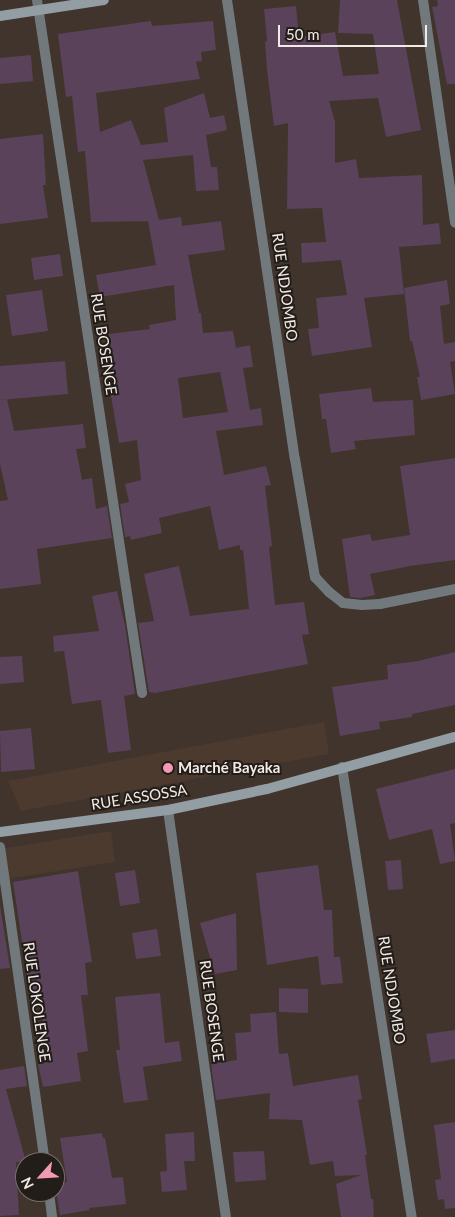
<!DOCTYPE html>
<meta charset="utf-8">
<style>
body{margin:0}
#map{position:relative;width:455px;height:1217px;overflow:hidden;background:#40342c;font-family:Lato,sans-serif}
div>[style]{position:absolute}
.built>*{inset:0;background:#4c3a2e}
.building>*{inset:0;background:#5a425b}
.street>*{height:10px;margin:-5px;padding:0 5px;transform-origin:5px;border-radius:5px;background:#72797d}
.secondary>*{height:10px;margin:-5px;padding:0 5px;transform-origin:5px;border-radius:5px;background:#939da4}
.dots>*{width:14px;height:14px;translate:-50% -50%;box-sizing:border-box;border:2px solid #231d19;border-radius:50%}
span{translate:-50% -50%;white-space:nowrap;text-align:center;line-height:1.15;-webkit-text-stroke:4px #231d19;paint-order:stroke}
.street-label{font-size:15px;color:#f2eae5}
.poi-label{font-size:15px;color:#f2eae5;font-weight:700}
.left{translate:0 -50%;text-align:left}
.north{position:absolute;left:15px;top:1152px;width:50px;height:50px;box-sizing:border-box;background:#231d19;border:1px solid #766f6b;border-radius:50%;rotate:244deg;font-size:14px;font-weight:700;line-height:20px;text-align:center;color:#f2eae5}
.north::after{content:'';display:block;margin:auto;width:18px;height:22px;background:#f19ab1;clip-path:polygon(50% 0,100% 100%,50% 72%,0 100%)}
.scale{position:absolute;left:278px;top:25px;width:149px;height:22px;box-sizing:border-box;border:2px solid #f2eae5;border-top:0;padding-left:6px;font-size:15px;line-height:18px;white-space:nowrap;color:#f2eae5;-webkit-text-stroke:4px #231d19;paint-order:stroke}
</style>
<div id="map">
<div class="built">
<div style="clip-path:polygon(324px 722px,329px 754px,21px 811px,8px 781px)"></div>
<div style="clip-path:polygon(111px 831px,115px 862px,0 880px,0 849px)"></div>
</div>
<div class="building">
<div style="clip-path:polygon(340px 0,397px 0,421px 130px,386px 137px,378px 98px,329px 101px,335px 122px,335px 163px,356px 159px,359px 178px,422px 175px,423px 225px,439px 223px,441px 244px,399px 247px,404px 294px,364px 298px,372px 347px,312px 356px,308px 329px,319px 328px,316px 298px,347px 295px,341px 260px,302px 263px,301px 243px,326px 242px,322px 208px,287px 209px,288px 123px,274px 126px,267px 70px,265px 42px,267px 41px,264px 9px,296px 6px,299px 37px,335px 32px,343px 76px,379px 74px,373px 34px,338px 33px)"></div>
<div style="clip-path:polygon(437px 0,455px 0,455px 84px,447px 84px,432px 7px,438px 6px)"></div>
<div style="clip-path:polygon(evenodd,151px 21px,152px 26px,213px 21px,216px 50px,201px 52px,202px 61px,196px 62px,200px 79px,96px 93px,100px 132px,131px 120px,141px 145px,168px 142px,164px 108px,204px 93px,210px 118px,224px 115px,227px 130px,206px 135px,211px 167px,217px 167px,219px 190px,196px 191px,193px 155px,143px 160px,159px 220px,181px 217px,182px 226px,221px 221px,225px 250px,188px 255px,199px 313px,201px 313px,203px 333px,233px 331px,236px 348px,250px 345px,253px 367px,243px 368px,250px 410px,261px 408px,263px 425px,216px 431px,224px 475px,266px 466px,271px 485px,265px 486px,272px 546px,269px 547px,275px 605px,304px 602px,309px 634px,302px 635px,308px 664px,155px 693px,149px 692px,138px 623px,154px 621px,144px 574px,179px 566px,190px 616px,249px 609px,243px 550px,240px 550px,240px 545px,219px 550px,210px 506px,159px 518px,162px 533px,131px 540px,130px 536px,125px 537px,120px 504px,129px 502px,125px 484px,141px 480px,137px 440px,119px 443px,110px 390px,116px 389px,109px 334px,150px 329px,149px 325px,176px 320px,174px 285px,100px 297px,96px 275px,156px 265px,148px 221px,150px 221px,91px 222px,85px 151px,78px 152px,72px 96px,66px 97px,58px 34px,151px 21px,220px 372px,228px 412px,183px 418px,178px 378px,220px 372px)"></div>
<div style="clip-path:polygon(31px 55px,33px 81px,0 84px,0 58px)"></div>
<div style="clip-path:polygon(43px 134px,46px 185px,43px 185px,48px 218px,0 224px,0 139px)"></div>
<div style="clip-path:polygon(60px 254px,63px 276px,34px 280px,31px 258px)"></div>
<div style="clip-path:polygon(447px 280px,450px 304px,440px 306px,444px 344px,455px 342px,455px 361px,450px 362px,455px 394px,421px 400px,417px 377px,420px 377px,412px 341px,410px 341px,404px 288px)"></div>
<div style="clip-path:polygon(42px 290px,48px 331px,12px 336px,6px 295px)"></div>
<div style="clip-path:polygon(65px 361px,68px 394px,0 400px,0 366px)"></div>
<div style="clip-path:polygon(371px 388px,373px 402px,413px 400px,415px 435px,354px 441px,356px 449px,331px 453px,326px 419px,322px 419px,319px 394px)"></div>
<div style="clip-path:polygon(7px 399px,14px 431px,83px 424px,86px 448px,76px 449px,82px 480px,92px 478px,96px 509px,107px 506px,112px 538px,37px 549px,41px 584px,0 589px,0 501px,8px 500px,0 464px,0 400px)"></div>
<div style="clip-path:polygon(455px 458px,455px 560px,410px 566px,370px 574px,375px 595px,361px 598px,350px 597px,342px 539px,370px 534px,372px 541px,410px 535px,400px 466px)"></div>
<div style="clip-path:polygon(117px 591px,125px 625px,135px 694px,124px 696px,131px 750px,108px 753px,101px 700px,72px 704px,64px 651px,54px 652px,53px 636px,99px 631px,92px 596px)"></div>
<div style="clip-path:polygon(455px 652px,455px 705px,412px 714px,412px 717px,379px 722px,380px 729px,340px 736px,332px 687px,388px 679px,387px 665px,418px 661px)"></div>
<div style="clip-path:polygon(22px 656px,24px 682px,0 684px,0 657px)"></div>
<div style="clip-path:polygon(31px 728px,35px 769px,1px 772px,0 731px)"></div>
<div style="clip-path:polygon(455px 769px,455px 823px,450px 824px,455px 861px,440px 864px,432px 829px,389px 840px,376px 789px)"></div>
<div style="clip-path:polygon(401px 860px,403px 889px,388px 890px,385px 861px)"></div>
<div style="clip-path:polygon(318px 865px,324px 910px,332px 910px,334px 957px,340px 957px,343px 983px,321px 985px,318px 956px,267px 965px,256px 873px)"></div>
<div style="clip-path:polygon(135px 870px,140px 903px,120px 906px,115px 873px)"></div>
<div style="clip-path:polygon(78px 871px,92px 962px,85px 963px,88px 995px,81px 995px,88px 1051px,77px 1053px,81px 1081px,43px 1087px,38px 1064px,48px 1062px,40px 999px,31px 1000px,13px 882px)"></div>
<div style="clip-path:polygon(0 905px,10px 968px,0 969px)"></div>
<div style="clip-path:polygon(236px 913px,237px 970px,215px 974px,200px 923px)"></div>
<div style="clip-path:polygon(157px 929px,161px 956px,136px 959px,132px 933px)"></div>
<div style="clip-path:polygon(279px 988px,308px 989px,308px 1013px,279px 1012px)"></div>
<div style="clip-path:polygon(160px 993px,165px 1043px,179px 1041px,182px 1061px,143px 1067px,148px 1100px,124px 1103px,116px 1050px,120px 1050px,115px 997px)"></div>
<div style="clip-path:polygon(276px 1012px,279px 1054px,288px 1053px,293px 1086px,358px 1075px,362px 1099px,358px 1100px,367px 1155px,365px 1155px,371px 1199px,373px 1199px,374px 1217px,341px 1217px,336px 1184px,361px 1175px,335px 1176px,333px 1161px,310px 1165px,302px 1120px,269px 1119px,270px 1093px,216px 1100px,211px 1064px,237px 1060px,235px 1033px,251px 1032px,250px 1014px)"></div>
<div style="clip-path:polygon(455px 1030px,455px 1059px,431px 1063px,426px 1034px)"></div>
<div style="clip-path:polygon(24px 1066px,27px 1086px,6px 1089px,26px 1162px,16px 1162px,19px 1215px,0 1216px,0 1070px)"></div>
<div style="clip-path:polygon(455px 1122px,455px 1208px,445px 1209px,444px 1199px,438px 1200px,435px 1180px,441px 1179px,434px 1125px)"></div>
<div style="clip-path:polygon(194px 1132px,195px 1161px,184px 1161px,187px 1190px,162px 1192px,160px 1172px,167px 1171px,165px 1134px)"></div>
<div style="clip-path:polygon(102px 1133px,103px 1138px,105px 1138px,112px 1178px,123px 1177px,126px 1204px,89px 1208px,90px 1210px,60px 1215px,55px 1184px,67px 1182px,60px 1138px)"></div>
<div style="clip-path:polygon(264px 1151px,266px 1180px,235px 1182px,233px 1152px)"></div>
</div>
<div class="street">
<div style="left:37px;top:0;width:701px;rotate:81.38deg"></div>
<div style="left:227px;top:0;width:464px;rotate:81.6deg"></div>
<div style="left:295px;top:459px;width:120px;rotate:80.4deg"></div>
<div style="left:315px;top:577px;width:21px;rotate:47deg"></div>
<div style="left:329px;top:592px;width:18px;rotate:38deg"></div>
<div style="left:343px;top:603px;width:19px;rotate:6deg"></div>
<div style="left:362px;top:605px;width:18px;rotate:-3deg"></div>
<div style="left:380px;top:604px;width:76px;rotate:-11.3deg"></div>
<div style="left:423px;top:0;width:225px;rotate:81.8deg"></div>
<div style="left:342px;top:767px;width:455px;rotate:81.2deg"></div>
<div style="left:168px;top:810px;width:411px;rotate:81.9deg"></div>
<div style="left:0;top:847px;width:318px;rotate:81.9deg"></div>
<div style="left:49px;top:1192px;width:25px;rotate:83deg"></div>
</div>
<div class="secondary">
<div style="left:0;top:16px;width:105px;rotate:-8.7deg"></div>
<div style="left:0;top:832px;width:169px;rotate:-7.5deg"></div>
<div style="left:168px;top:810px;width:101px;rotate:-12deg"></div>
<div style="left:267px;top:789px;width:195px;rotate:-15.5deg"></div>
</div>
<div class="dots">
<div style="left:168px;top:768px;background:#f19ab1"></div>
</div>
<div class="street-label">
<span style="left:285px;top:287px;rotate:82deg">RUE NDJOMBO</span>
<span style="left:104px;top:344px;rotate:81deg">RUE BOSENGE</span>
<span style="left:139px;top:797px;rotate:-9deg">RUE ASSOSSA</span>
<span style="left:392px;top:990px;rotate:81deg">RUE NDJOMBO</span>
<span style="left:37px;top:1002px;rotate:82deg">RUE LOKOLENGE</span>
<span style="left:212px;top:1011px;rotate:82deg">RUE BOSENGE</span>
</div>
<div class="poi-label">
<span class="left" style="left:178px;top:768px">Marché Bayaka</span>
</div>
<div class="north">N</div>
<div class="scale">50 m</div>
</div>
